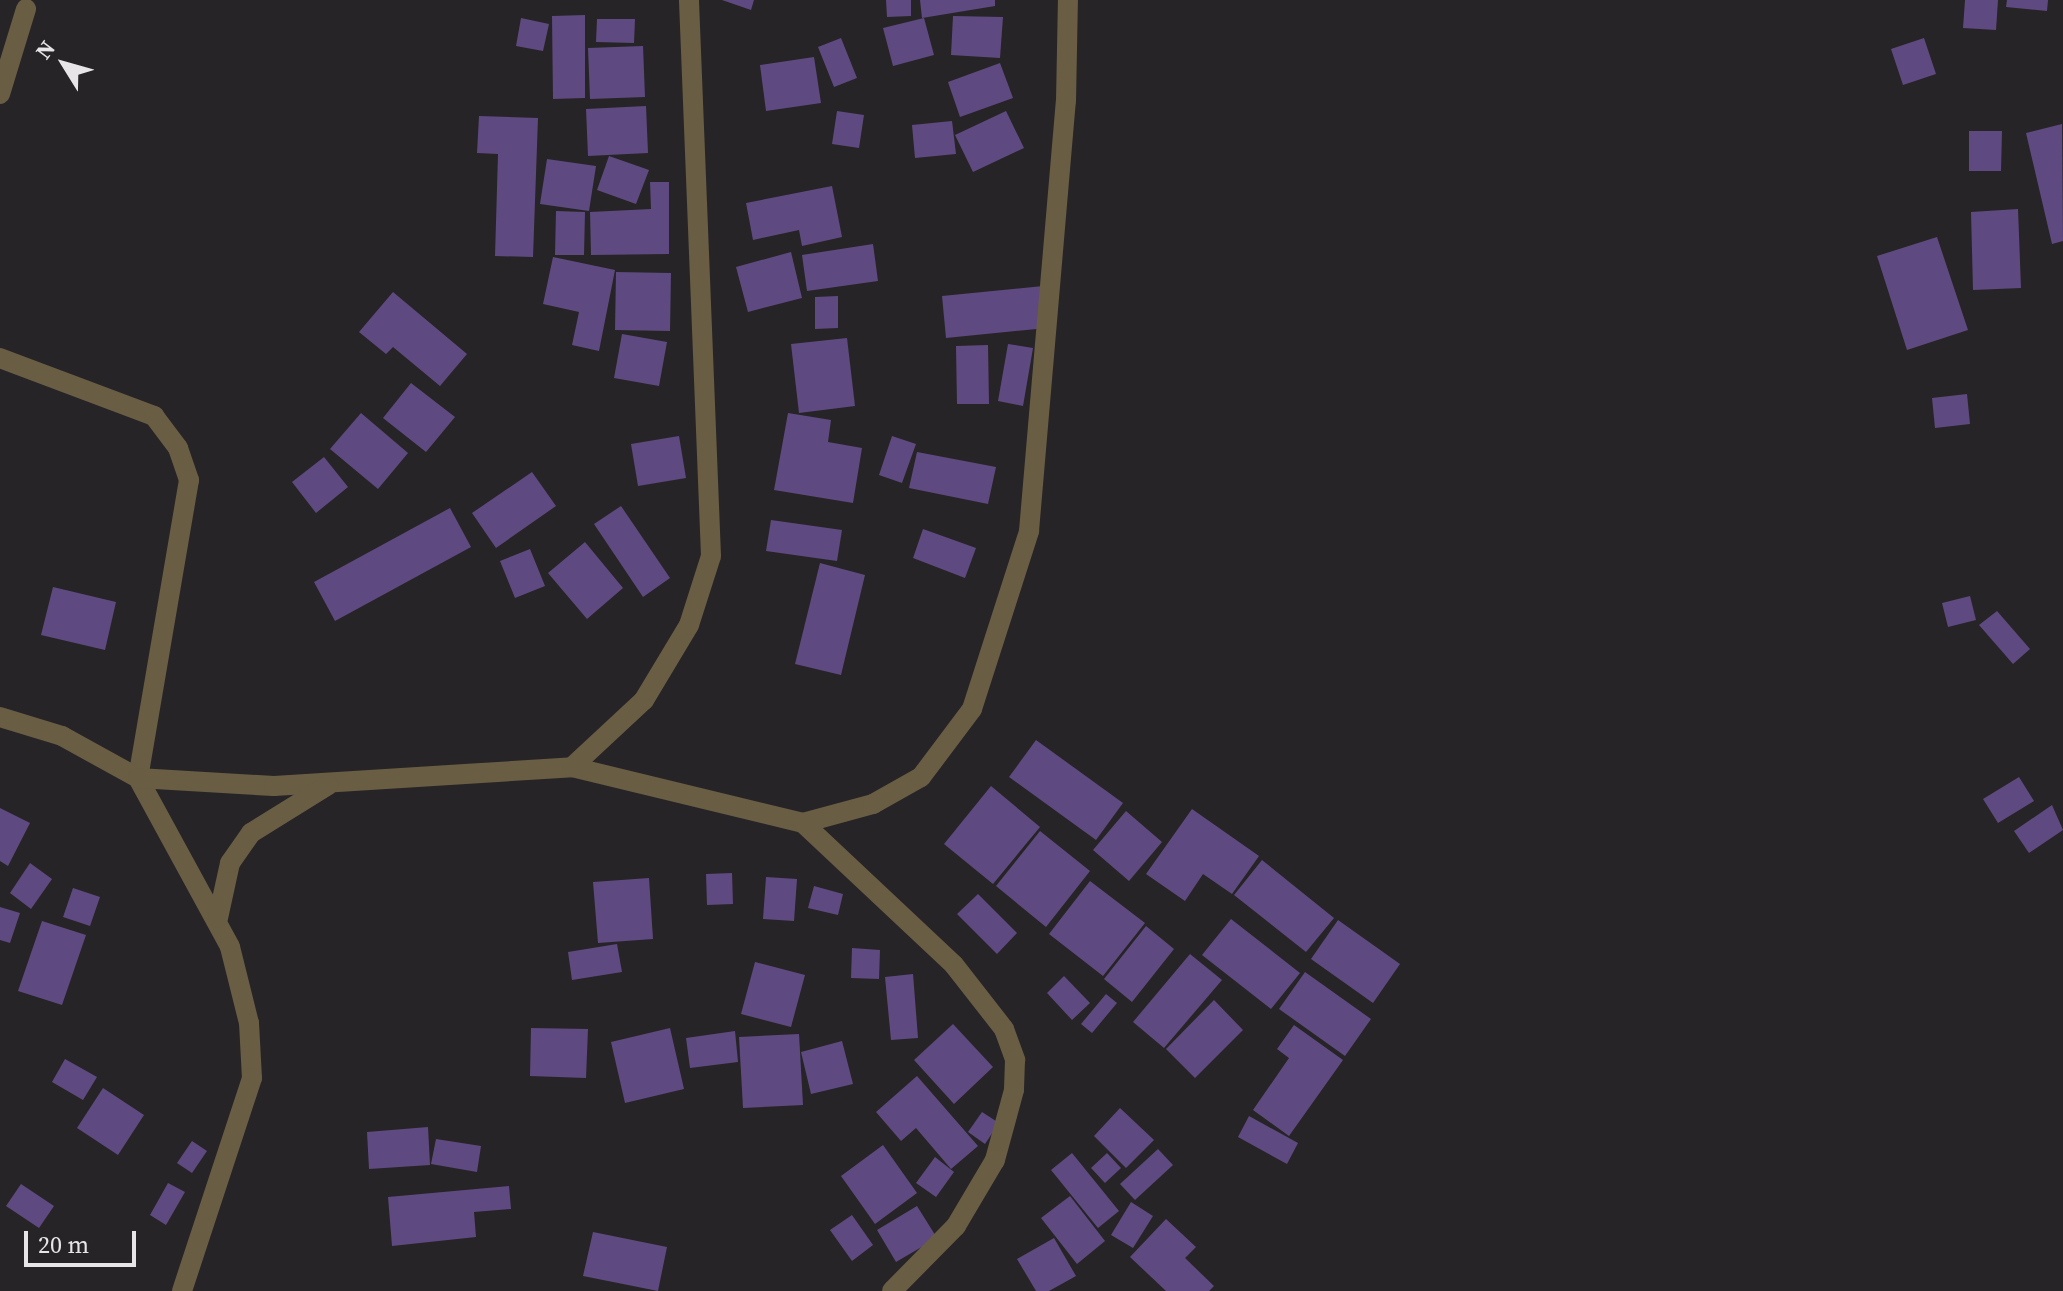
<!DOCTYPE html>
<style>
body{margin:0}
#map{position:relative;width:2063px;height:1291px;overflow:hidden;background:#262426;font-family:"Source Serif 4",serif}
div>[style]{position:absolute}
.building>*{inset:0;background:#5e4a80}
.street>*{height:20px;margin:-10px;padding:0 10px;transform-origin:10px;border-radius:10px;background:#695d44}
span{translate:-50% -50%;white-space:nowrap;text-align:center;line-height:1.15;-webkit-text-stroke:7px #262426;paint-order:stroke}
.north{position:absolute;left:24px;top:24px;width:80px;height:80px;-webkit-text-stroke:6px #262426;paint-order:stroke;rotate:307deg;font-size:22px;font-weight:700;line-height:32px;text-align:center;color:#e7e5e7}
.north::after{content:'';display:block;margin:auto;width:28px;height:36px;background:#e7e5e7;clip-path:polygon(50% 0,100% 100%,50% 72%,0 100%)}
.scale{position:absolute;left:24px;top:1231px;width:112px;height:36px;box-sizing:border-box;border:4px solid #e7e5e7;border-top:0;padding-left:10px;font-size:24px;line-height:28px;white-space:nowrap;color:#e7e5e7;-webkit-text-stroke:6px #262426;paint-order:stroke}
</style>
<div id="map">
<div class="building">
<div style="clip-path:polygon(722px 0,754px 0,751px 10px)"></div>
<div style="clip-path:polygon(886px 0,911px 0,911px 16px,887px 17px)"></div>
<div style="clip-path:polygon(920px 0,995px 0,995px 6px,922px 18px)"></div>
<div style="clip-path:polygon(1965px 0,1998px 0,1996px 30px,1963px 28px)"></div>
<div style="clip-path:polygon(2007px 0,2048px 0,2047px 11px,2006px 7px)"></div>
<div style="clip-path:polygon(585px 15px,585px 98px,553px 99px,552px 16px)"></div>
<div style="clip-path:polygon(953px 16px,1003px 17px,1000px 58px,951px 55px)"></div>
<div style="clip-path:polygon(521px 18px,549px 24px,543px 51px,516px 46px)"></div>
<div style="clip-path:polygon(924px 18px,934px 55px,893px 66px,883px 28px)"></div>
<div style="clip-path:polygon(597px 19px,635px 19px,634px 43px,596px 42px)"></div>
<div style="clip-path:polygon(841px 38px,857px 78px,834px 87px,818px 47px)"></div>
<div style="clip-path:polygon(1924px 38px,1936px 74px,1903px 85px,1891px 49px)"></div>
<div style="clip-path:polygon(643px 46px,645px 97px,590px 99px,588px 48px)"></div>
<div style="clip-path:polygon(814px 57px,821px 103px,766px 111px,760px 65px)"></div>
<div style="clip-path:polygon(1000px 63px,1013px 98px,960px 117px,948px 82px)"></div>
<div style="clip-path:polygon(646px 106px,648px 153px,588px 156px,586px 109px)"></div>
<div style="clip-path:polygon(837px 111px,864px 115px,859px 148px,832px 144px)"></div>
<div style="clip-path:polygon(1006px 111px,1024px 148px,973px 172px,955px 135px)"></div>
<div style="clip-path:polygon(479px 116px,538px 118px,533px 257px,495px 256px,498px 154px,477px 153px)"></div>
<div style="clip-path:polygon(952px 121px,956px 154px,915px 158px,912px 125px)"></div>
<div style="clip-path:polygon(2062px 124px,2063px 241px,2052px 244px,2026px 133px)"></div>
<div style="clip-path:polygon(1969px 131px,2002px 131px,2001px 171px,1969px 171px)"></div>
<div style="clip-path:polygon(609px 156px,649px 170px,636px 204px,597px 190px)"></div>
<div style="clip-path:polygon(547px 159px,596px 166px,589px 211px,540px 204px)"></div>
<div style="clip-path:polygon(650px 182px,669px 182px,669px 254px,591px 255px,590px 212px,651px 209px)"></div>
<div style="clip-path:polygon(832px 186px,842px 237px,802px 246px,799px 230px,753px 240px,746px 203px)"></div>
<div style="clip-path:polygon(2018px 209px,2021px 288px,1973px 290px,1971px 212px)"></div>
<div style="clip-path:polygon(556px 211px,585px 212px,584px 255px,555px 255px)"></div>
<div style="clip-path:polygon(1937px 237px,1968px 330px,1907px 350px,1877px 256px)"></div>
<div style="clip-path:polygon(873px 244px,878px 281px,807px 291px,802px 255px)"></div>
<div style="clip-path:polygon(791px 252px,802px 298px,748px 312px,736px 267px)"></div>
<div style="clip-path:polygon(553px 257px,615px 270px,599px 351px,572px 345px,579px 312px,543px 304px)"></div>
<div style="clip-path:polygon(616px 272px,671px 273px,670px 331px,615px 330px)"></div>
<div style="clip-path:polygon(1043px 286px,1047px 328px,946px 338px,942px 296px)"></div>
<div style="clip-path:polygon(393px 292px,467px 354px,440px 386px,393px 347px,386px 354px,359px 332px)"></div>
<div style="clip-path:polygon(838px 296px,838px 328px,815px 329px,815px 297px)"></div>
<div style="clip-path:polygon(622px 334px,667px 342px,659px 386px,614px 378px)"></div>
<div style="clip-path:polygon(847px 338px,855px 406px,799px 413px,791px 344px)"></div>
<div style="clip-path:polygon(1008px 344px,1033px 348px,1023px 406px,998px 401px)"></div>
<div style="clip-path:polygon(988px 345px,989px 404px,957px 404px,956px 346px)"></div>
<div style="clip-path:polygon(411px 383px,455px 417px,426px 452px,383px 418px)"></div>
<div style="clip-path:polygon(1967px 394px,1970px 424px,1935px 428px,1932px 398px)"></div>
<div style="clip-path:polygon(361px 413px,408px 453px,378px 489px,330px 449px)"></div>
<div style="clip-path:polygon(788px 413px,831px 420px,828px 442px,862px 448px,853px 503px,774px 490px)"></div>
<div style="clip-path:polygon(679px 436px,686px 478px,638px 486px,631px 444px)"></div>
<div style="clip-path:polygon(892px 436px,916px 444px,902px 483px,879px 475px)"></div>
<div style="clip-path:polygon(917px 452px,996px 467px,988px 504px,909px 488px)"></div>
<div style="clip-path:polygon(324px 457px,348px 487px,316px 513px,292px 482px)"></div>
<div style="clip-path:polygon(532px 472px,556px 506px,496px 548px,472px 513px)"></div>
<div style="clip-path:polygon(621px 506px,670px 578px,643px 597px,594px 524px)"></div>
<div style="clip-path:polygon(450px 508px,471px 547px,335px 621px,314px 582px)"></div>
<div style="clip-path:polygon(771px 520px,842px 530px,837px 561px,766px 551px)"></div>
<div style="clip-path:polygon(923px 529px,976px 548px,965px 578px,913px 558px)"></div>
<div style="clip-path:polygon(585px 542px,623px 588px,587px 619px,548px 573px)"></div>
<div style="clip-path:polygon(530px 549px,545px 586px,515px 598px,500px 561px)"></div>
<div style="clip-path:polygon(820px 563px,865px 575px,841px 675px,795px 664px)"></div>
<div style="clip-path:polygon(53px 587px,116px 602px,105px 650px,41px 635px)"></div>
<div style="clip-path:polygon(1970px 596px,1976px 620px,1948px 627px,1942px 603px)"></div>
<div style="clip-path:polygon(1997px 611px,2030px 649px,2013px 664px,1979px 625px)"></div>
<div style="clip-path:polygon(1036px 740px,1123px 803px,1096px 840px,1009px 777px)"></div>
<div style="clip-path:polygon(2019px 777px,2034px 801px,1998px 823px,1983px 799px)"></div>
<div style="clip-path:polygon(991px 786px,1040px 827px,993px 884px,944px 844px)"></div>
<div style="clip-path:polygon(2052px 805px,2063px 830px,2029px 853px,2014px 831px)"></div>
<div style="clip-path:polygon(0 808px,30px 823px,8px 866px,0 861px)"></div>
<div style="clip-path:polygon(1192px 809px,1259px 856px,1232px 894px,1203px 874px,1185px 901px,1146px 874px)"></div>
<div style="clip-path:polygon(1126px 811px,1162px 842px,1129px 881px,1093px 850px)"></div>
<div style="clip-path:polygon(1040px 831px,1090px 871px,1046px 927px,996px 886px)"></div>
<div style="clip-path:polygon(1262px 860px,1334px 918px,1306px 952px,1234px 895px)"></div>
<div style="clip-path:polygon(30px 863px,52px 879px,31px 909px,10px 893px)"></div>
<div style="clip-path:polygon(732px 873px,733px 904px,707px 905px,706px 874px)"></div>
<div style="clip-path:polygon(766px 877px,797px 879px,794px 921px,763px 919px)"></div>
<div style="clip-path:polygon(649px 878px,653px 939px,598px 943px,593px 882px)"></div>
<div style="clip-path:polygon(1090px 881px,1145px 923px,1103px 976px,1049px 934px)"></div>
<div style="clip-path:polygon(814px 886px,843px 894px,838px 915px,808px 908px)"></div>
<div style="clip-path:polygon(73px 888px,100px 897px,90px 926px,63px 917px)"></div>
<div style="clip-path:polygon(978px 894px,1017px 933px,997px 954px,957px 914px)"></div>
<div style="clip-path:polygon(0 907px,20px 913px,10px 943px,0 940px)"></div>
<div style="clip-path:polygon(1231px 919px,1300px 973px,1271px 1009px,1202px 955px)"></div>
<div style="clip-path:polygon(1338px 920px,1400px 964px,1373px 1003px,1311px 959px)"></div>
<div style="clip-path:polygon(42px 921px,86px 935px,62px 1005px,18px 991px)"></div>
<div style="clip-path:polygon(1146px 926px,1174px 949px,1132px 1002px,1104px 979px)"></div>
<div style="clip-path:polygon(617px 944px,622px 972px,572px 980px,568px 952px)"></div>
<div style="clip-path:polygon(852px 948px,880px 950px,879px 979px,851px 978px)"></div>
<div style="clip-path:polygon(1190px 954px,1222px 980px,1164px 1048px,1133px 1022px)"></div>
<div style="clip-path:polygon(755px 962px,805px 975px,791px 1027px,741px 1014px)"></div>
<div style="clip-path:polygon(1305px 972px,1371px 1019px,1345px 1056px,1279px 1009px)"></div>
<div style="clip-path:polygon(913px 974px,918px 1038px,891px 1040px,885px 977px)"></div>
<div style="clip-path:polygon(1064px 976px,1090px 1003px,1072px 1020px,1047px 993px)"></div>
<div style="clip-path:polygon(1106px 994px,1117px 1003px,1092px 1033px,1081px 1024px)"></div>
<div style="clip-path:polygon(1214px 1000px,1243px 1030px,1195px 1078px,1166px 1049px)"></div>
<div style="clip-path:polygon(953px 1024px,993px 1067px,954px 1104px,914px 1060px)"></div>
<div style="clip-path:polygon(1294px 1025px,1343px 1060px,1289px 1136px,1253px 1110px,1289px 1058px,1277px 1049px)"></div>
<div style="clip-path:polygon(531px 1028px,588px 1029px,586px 1078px,530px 1076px)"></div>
<div style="clip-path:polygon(670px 1028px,684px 1089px,625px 1103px,611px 1042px)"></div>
<div style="clip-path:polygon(735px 1031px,738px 1062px,690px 1068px,686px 1038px)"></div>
<div style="clip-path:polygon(799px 1034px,803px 1105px,743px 1108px,739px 1037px)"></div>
<div style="clip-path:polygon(842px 1041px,853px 1084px,811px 1094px,801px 1052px)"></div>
<div style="clip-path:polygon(65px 1059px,97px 1077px,83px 1100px,52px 1082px)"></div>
<div style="clip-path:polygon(917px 1076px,978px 1146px,951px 1169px,916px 1128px,901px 1141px,876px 1112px)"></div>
<div style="clip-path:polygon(103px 1088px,144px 1115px,118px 1155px,77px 1128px)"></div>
<div style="clip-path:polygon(1120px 1108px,1154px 1140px,1126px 1168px,1094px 1136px)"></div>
<div style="clip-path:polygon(982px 1112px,999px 1123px,985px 1144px,968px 1132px)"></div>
<div style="clip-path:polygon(1249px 1116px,1298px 1143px,1287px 1164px,1238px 1137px)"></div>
<div style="clip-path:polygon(428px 1127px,430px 1165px,369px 1169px,367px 1132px)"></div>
<div style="clip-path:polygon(436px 1139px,481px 1146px,477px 1172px,431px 1164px)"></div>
<div style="clip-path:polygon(192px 1141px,207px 1151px,192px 1173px,177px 1163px)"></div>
<div style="clip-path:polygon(883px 1145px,917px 1193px,875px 1224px,841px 1176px)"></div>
<div style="clip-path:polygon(1158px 1149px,1173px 1165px,1135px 1200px,1120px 1184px)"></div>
<div style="clip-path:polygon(1072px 1153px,1119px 1211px,1098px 1228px,1051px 1170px)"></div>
<div style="clip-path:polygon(1107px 1153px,1121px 1168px,1105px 1183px,1091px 1168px)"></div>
<div style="clip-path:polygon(935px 1157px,954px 1172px,936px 1197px,916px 1183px)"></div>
<div style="clip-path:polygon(168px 1183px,185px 1192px,166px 1225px,150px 1215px)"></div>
<div style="clip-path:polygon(21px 1184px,54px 1206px,39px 1228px,6px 1206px)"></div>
<div style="clip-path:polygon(509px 1186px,511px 1209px,474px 1212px,476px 1237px,392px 1246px,388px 1197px)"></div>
<div style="clip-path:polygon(1070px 1196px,1105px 1241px,1077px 1264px,1041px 1218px)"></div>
<div style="clip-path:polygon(1131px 1202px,1153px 1216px,1133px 1248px,1111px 1235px)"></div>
<div style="clip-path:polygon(917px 1206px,937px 1238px,896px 1262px,877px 1230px)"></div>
<div style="clip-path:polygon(852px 1215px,873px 1245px,852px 1261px,830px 1230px)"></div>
<div style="clip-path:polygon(1166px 1219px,1196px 1247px,1185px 1258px,1214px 1286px,1209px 1291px,1166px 1291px,1130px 1257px)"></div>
<div style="clip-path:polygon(593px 1232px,667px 1247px,658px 1291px,583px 1276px)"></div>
<div style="clip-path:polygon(1054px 1238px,1076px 1276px,1049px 1291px,1036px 1291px,1017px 1259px)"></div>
</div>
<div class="street">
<div style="left:0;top:94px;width:89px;rotate:-73deg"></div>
<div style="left:0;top:358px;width:165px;rotate:20.6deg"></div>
<div style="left:154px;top:416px;width:40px;rotate:53deg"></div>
<div style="left:178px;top:448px;width:34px;rotate:71deg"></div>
<div style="left:189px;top:480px;width:302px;rotate:99.7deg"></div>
<div style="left:138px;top:778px;width:192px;rotate:61.4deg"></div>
<div style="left:230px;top:947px;width:78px;rotate:76deg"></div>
<div style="left:249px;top:1023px;width:55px;rotate:86.9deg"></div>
<div style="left:252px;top:1078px;width:224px;rotate:108.2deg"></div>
<div style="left:0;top:717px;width:65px;rotate:17deg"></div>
<div style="left:62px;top:736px;width:87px;rotate:28.9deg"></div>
<div style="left:138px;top:778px;width:136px;rotate:3.4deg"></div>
<div style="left:274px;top:786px;width:299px;rotate:-3.6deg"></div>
<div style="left:572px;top:767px;width:238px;rotate:13.6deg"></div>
<div style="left:803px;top:823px;width:73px;rotate:-15.2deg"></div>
<div style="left:873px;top:804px;width:55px;rotate:-29.4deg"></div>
<div style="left:921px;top:777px;width:85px;rotate:-53.1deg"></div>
<div style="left:972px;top:709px;width:187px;rotate:-72.2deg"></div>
<div style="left:1029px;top:531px;width:432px;rotate:-85.1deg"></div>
<div style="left:1066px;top:101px;width:101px;rotate:-88.9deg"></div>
<div style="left:572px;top:767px;width:98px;rotate:-42.9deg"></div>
<div style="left:644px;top:700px;width:87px;rotate:-59deg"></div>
<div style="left:689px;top:625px;width:72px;rotate:-72.3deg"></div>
<div style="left:711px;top:556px;width:556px;rotate:-92.27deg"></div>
<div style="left:803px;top:823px;width:207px;rotate:43.2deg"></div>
<div style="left:954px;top:965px;width:81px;rotate:52deg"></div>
<div style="left:1004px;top:1029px;width:33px;rotate:70deg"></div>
<div style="left:1015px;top:1060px;width:30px;rotate:92deg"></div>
<div style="left:1014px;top:1090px;width:73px;rotate:105.2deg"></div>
<div style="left:995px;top:1160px;width:77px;rotate:120.6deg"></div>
<div style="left:956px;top:1226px;width:91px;rotate:134.6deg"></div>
<div style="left:218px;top:918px;width:56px;rotate:-77.7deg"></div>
<div style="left:230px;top:863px;width:37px;rotate:-55deg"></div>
<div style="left:251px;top:833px;width:91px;rotate:-31.9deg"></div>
</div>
<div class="north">N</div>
<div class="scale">20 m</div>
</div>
